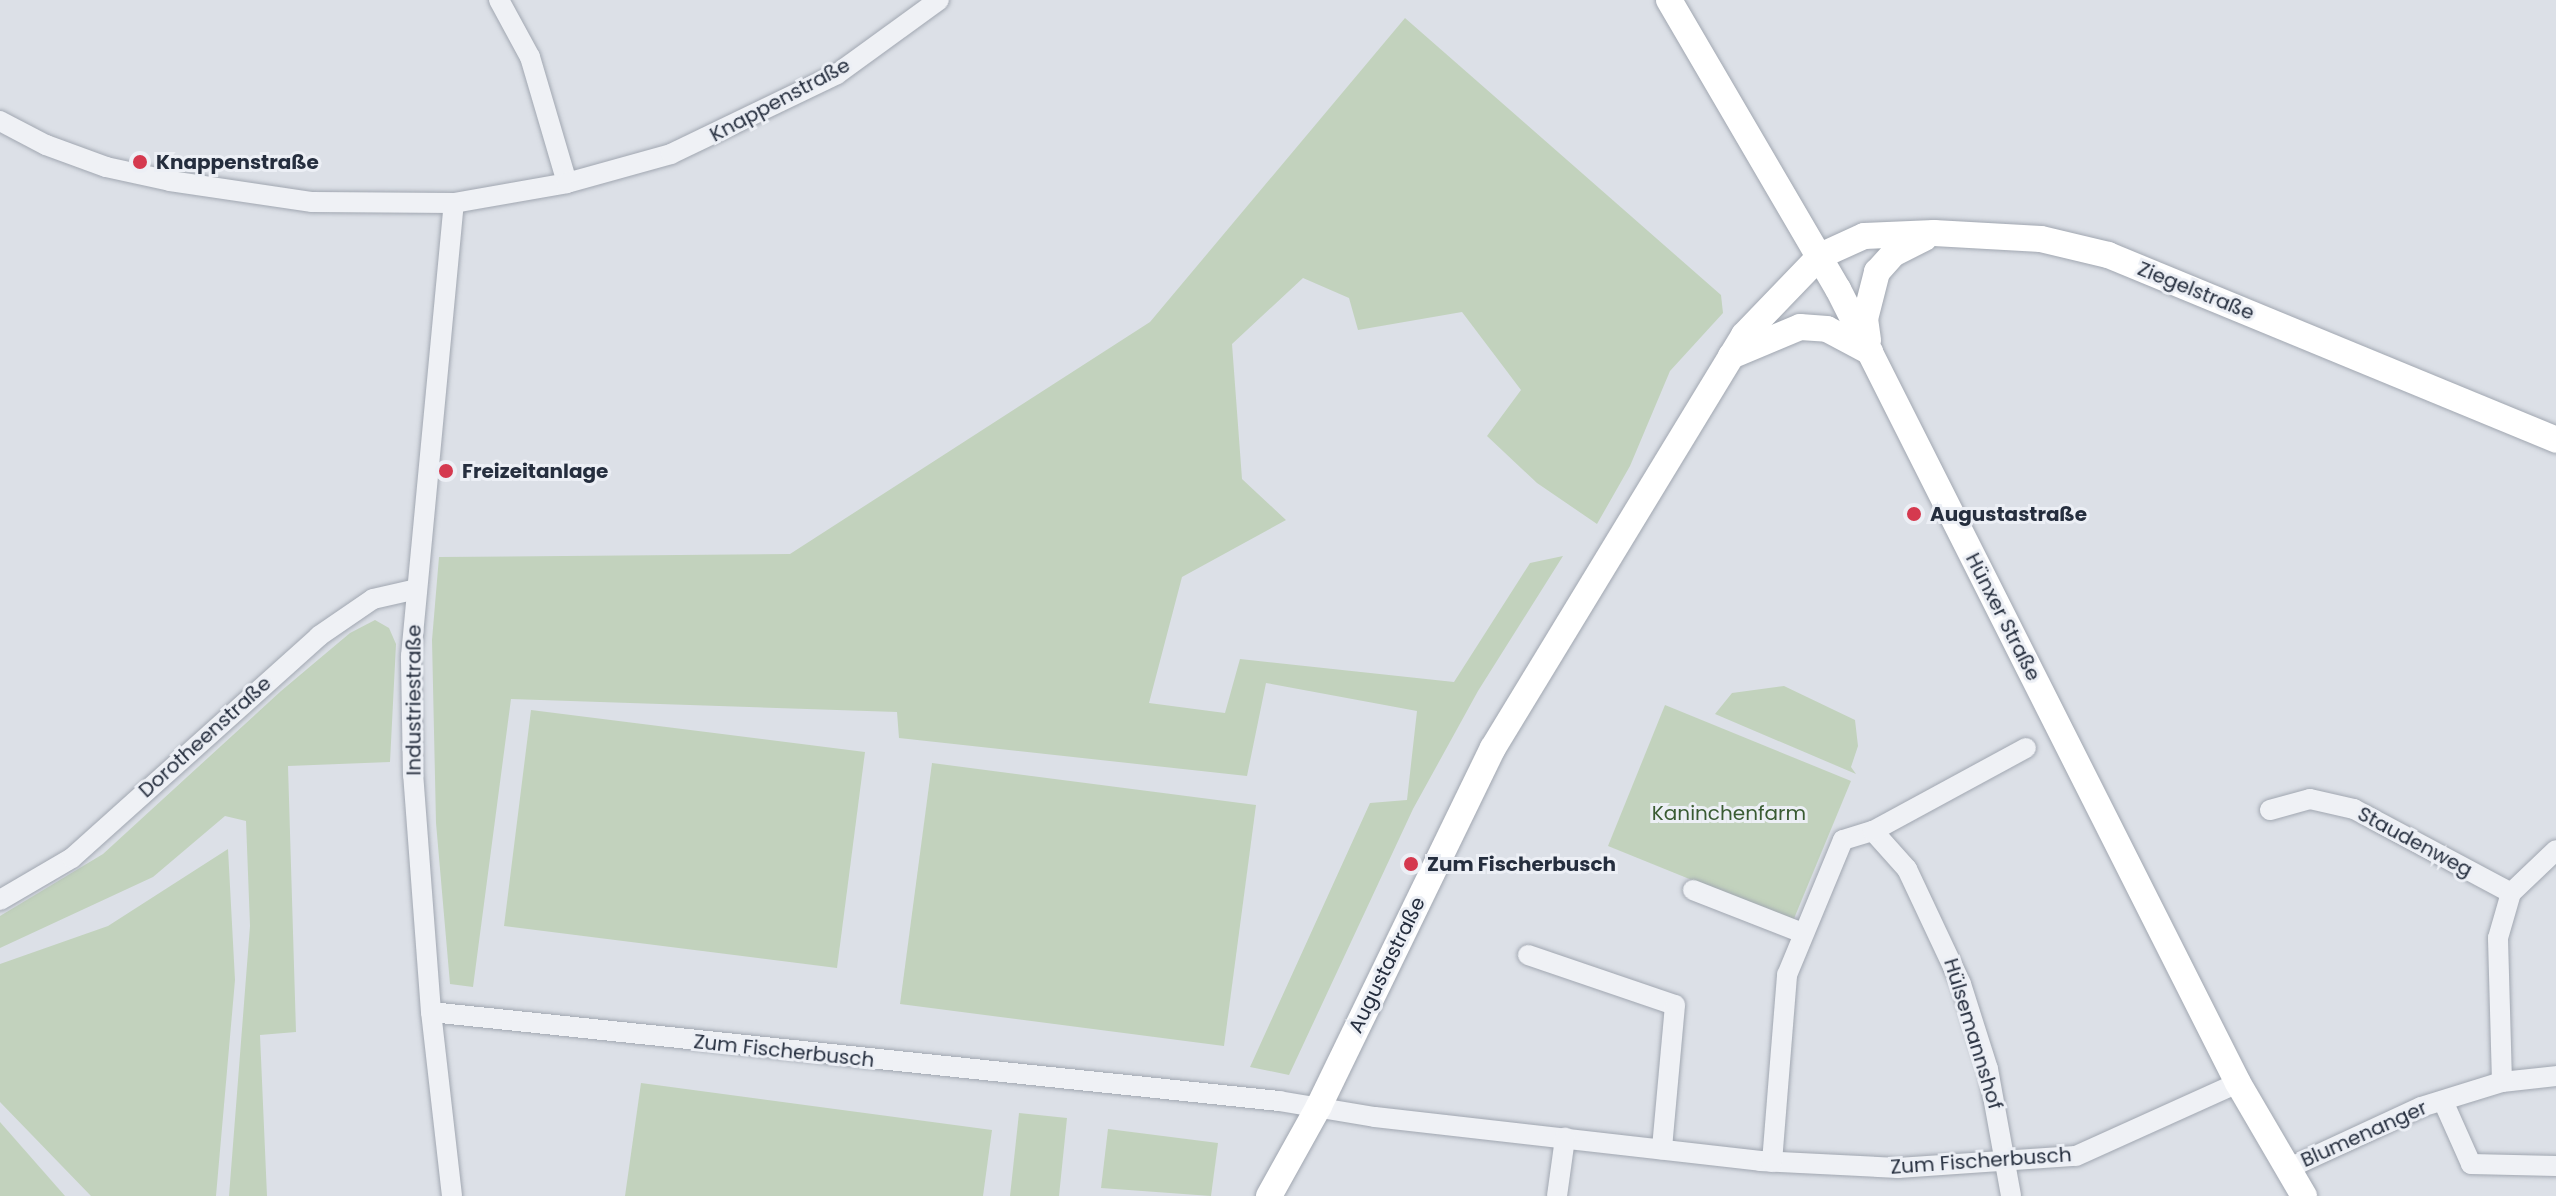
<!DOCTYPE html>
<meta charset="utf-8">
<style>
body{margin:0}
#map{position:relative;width:2556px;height:1196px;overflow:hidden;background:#dce0e7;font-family:Poppins,sans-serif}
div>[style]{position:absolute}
.green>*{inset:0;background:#c2d2bd}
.roads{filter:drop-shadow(0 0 2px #a1a7b1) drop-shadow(0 0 2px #a1a7b1)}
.minor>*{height:20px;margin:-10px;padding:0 10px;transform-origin:10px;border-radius:10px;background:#eff1f5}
.major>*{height:26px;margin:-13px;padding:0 13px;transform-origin:13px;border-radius:13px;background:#fff}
.dots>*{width:22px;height:22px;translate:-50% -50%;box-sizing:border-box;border:4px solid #eceff5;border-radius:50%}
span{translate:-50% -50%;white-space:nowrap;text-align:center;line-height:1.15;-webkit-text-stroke:6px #eceff5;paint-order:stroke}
.street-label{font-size:20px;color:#252e3e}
.poi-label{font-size:20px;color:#252e3e;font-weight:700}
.left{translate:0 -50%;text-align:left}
.park-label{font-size:20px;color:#395b32}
</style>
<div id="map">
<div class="green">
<div style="clip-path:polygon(1405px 18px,1721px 295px,1723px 313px,1670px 371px,1630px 466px,1597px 524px,1537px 483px,1487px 436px,1521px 390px,1462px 312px,1358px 330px,1349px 298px,1303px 278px,1232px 344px,1242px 479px,1286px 520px,1182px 577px,1149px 703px,1225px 713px,1240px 659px,1454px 682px,1530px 563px,1563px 556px,1478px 691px,1413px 809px,1289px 1075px,1250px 1067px,1370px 803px,1407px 800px,1417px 711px,1266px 683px,1247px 776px,899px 738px,897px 712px,511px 699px,473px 987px,450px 984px,436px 823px,432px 640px,439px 557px,790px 554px,1150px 322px)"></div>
<div style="clip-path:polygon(375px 620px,389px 628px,396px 644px,390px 762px,288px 766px,296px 1032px,260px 1035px,267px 1196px,229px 1196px,250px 926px,246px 821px,225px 816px,153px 877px,0 948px,0 916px,103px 854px,281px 691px,350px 633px)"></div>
<div style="clip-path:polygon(1784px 686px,1855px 720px,1858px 746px,1851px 767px,1856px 774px,1715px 714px,1732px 693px)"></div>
<div style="clip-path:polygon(1665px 705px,1851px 781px,1793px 921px,1608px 846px)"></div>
<div style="clip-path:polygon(531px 710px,865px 752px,837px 968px,504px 926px)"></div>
<div style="clip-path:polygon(932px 763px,1256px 805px,1224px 1046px,900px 1004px)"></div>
<div style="clip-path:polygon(228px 849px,235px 980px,216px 1196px,91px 1196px,0 1102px,0 964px,108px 926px)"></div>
<div style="clip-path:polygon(641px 1083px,992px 1130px,983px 1196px,625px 1196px)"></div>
<div style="clip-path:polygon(1019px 1113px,1067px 1118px,1059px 1196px,1010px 1196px)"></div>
<div style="clip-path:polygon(0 1122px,65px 1196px,0 1196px)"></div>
<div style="clip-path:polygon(1108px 1129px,1218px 1143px,1211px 1196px,1101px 1188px)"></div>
</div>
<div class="roads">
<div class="minor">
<div style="left:499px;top:0;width:65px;rotate:61.5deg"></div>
<div style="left:530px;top:57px;width:131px;rotate:73.6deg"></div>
<div style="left:0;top:121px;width:52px;rotate:27.6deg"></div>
<div style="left:46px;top:145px;width:64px;rotate:20.1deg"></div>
<div style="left:106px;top:167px;width:66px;rotate:12.3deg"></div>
<div style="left:170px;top:181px;width:144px;rotate:8.4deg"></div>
<div style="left:312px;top:202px;width:142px;rotate:0.4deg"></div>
<div style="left:454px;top:203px;width:115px;rotate:-10deg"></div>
<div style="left:567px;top:183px;width:108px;rotate:-15.6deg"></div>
<div style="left:671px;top:154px;width:184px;rotate:-25.7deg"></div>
<div style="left:837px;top:74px;width:126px;rotate:-36deg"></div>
<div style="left:2270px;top:810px;width:41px;rotate:-15.4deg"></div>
<div style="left:2310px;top:799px;width:45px;rotate:12.8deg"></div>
<div style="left:2354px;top:809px;width:178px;rotate:28.1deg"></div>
<div style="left:1873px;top:831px;width:51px;rotate:48.2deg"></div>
<div style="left:1907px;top:869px;width:127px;rotate:64.8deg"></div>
<div style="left:1961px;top:984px;width:89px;rotate:72.4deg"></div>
<div style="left:1988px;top:1069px;width:129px;rotate:79.7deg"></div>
<div style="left:1693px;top:890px;width:118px;rotate:21.4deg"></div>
<div style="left:0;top:900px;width:83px;rotate:-30.3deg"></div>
<div style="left:72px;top:858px;width:332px;rotate:-41.9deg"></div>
<div style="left:319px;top:636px;width:65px;rotate:-34.4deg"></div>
<div style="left:373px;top:599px;width:45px;rotate:-12.8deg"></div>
<div style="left:1528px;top:955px;width:155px;rotate:18.8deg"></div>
<div style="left:1675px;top:1005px;width:145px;rotate:95.2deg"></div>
<div style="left:431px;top:1012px;width:853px;rotate:5.99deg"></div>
<div style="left:1279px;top:1101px;width:97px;rotate:9.5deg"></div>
<div style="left:1375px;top:1117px;width:388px;rotate:6.5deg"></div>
<div style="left:1760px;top:1161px;width:138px;rotate:2.9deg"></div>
<div style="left:1898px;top:1168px;width:178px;rotate:-3.9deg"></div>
<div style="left:2076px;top:1156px;width:178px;rotate:-24.3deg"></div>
<div style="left:2502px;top:1082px;width:144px;rotate:-91.6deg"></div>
<div style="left:2498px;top:938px;width:47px;rotate:-73.9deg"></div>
<div style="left:2511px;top:893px;width:62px;rotate:-43.7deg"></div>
<div style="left:2443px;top:1101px;width:69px;rotate:66deg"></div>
<div style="left:2471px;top:1164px;width:85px;rotate:1.3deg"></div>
<div style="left:1772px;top:1162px;width:188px;rotate:-85.4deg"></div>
<div style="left:1787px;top:975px;width:146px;rotate:-67.5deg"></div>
<div style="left:1843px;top:840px;width:31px;rotate:-17deg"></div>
<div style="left:1873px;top:831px;width:174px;rotate:-28.5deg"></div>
<div style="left:2287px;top:1169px;width:148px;rotate:-24.8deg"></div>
<div style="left:2421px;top:1107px;width:85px;rotate:-17.2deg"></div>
<div style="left:2502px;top:1082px;width:54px;rotate:-6.3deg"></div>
<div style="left:452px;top:1196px;width:185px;rotate:-96.5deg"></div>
<div style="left:431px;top:1012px;width:238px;rotate:-94.3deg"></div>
<div style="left:413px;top:775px;width:119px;rotate:-91deg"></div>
<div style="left:411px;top:656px;width:455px;rotate:-84.6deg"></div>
<div style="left:1557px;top:1196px;width:59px;rotate:-82.1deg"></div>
</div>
<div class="major">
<div style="left:1669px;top:0;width:335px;rotate:59.7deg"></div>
<div style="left:1838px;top:289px;width:889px;rotate:63.26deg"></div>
<div style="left:2238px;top:1083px;width:131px;rotate:59.7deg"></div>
<div style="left:1868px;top:340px;width:21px;rotate:-98deg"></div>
<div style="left:1865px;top:319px;width:49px;rotate:-75.7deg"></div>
<div style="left:1877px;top:272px;width:24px;rotate:-48deg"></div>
<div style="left:1893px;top:254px;width:35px;rotate:-27deg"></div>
<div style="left:1731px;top:356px;width:75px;rotate:-22.8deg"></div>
<div style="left:1800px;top:327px;width:27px;rotate:4deg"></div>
<div style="left:1827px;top:329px;width:49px;rotate:28.1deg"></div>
<div style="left:1269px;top:1196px;width:103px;rotate:-60.9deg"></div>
<div style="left:1319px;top:1106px;width:398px;rotate:-64.1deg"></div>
<div style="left:1493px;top:748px;width:483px;rotate:-58.7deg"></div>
<div style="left:1744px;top:335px;width:110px;rotate:-46.1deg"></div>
<div style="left:1820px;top:256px;width:48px;rotate:-24.4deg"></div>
<div style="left:1864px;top:236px;width:70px;rotate:-2.5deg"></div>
<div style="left:1934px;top:233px;width:107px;rotate:3.2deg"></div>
<div style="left:2041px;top:239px;width:69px;rotate:13.4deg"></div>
<div style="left:2108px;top:255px;width:485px;rotate:22.4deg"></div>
</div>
</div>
<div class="dots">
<div style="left:140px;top:162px;background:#d5394f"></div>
<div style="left:446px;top:471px;background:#d5394f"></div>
<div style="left:1914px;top:514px;background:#d5394f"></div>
<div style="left:1411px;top:864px;background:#d5394f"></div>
</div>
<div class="street-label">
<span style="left:780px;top:100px;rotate:-28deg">Knappenstraße</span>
<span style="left:2196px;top:291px;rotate:22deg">Ziegelstraße</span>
<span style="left:2003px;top:617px;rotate:63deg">Hünxer Straße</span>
<span style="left:414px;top:700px;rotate:-90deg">Industriestraße</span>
<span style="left:205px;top:737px;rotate:-42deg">Dorotheenstraße</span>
<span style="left:2415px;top:842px;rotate:28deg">Staudenweg</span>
<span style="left:1387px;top:965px;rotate:-64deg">Augustastraße</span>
<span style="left:1973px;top:1034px;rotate:73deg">Hülsemannshof</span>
<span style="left:784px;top:1051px;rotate:6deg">Zum Fischerbusch</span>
<span style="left:2364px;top:1134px;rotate:-24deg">Blumenanger</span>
<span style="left:1981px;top:1161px;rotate:-4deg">Zum Fischerbusch</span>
</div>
<div class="poi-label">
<span class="left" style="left:156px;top:162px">Knappenstraße</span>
<span class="left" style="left:462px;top:471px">Freizeitanlage</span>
<span class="left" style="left:1930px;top:514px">Augustastraße</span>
<span class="left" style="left:1427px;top:864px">Zum Fischerbusch</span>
</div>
<div class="park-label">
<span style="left:1729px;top:813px">Kaninchenfarm</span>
</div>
</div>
